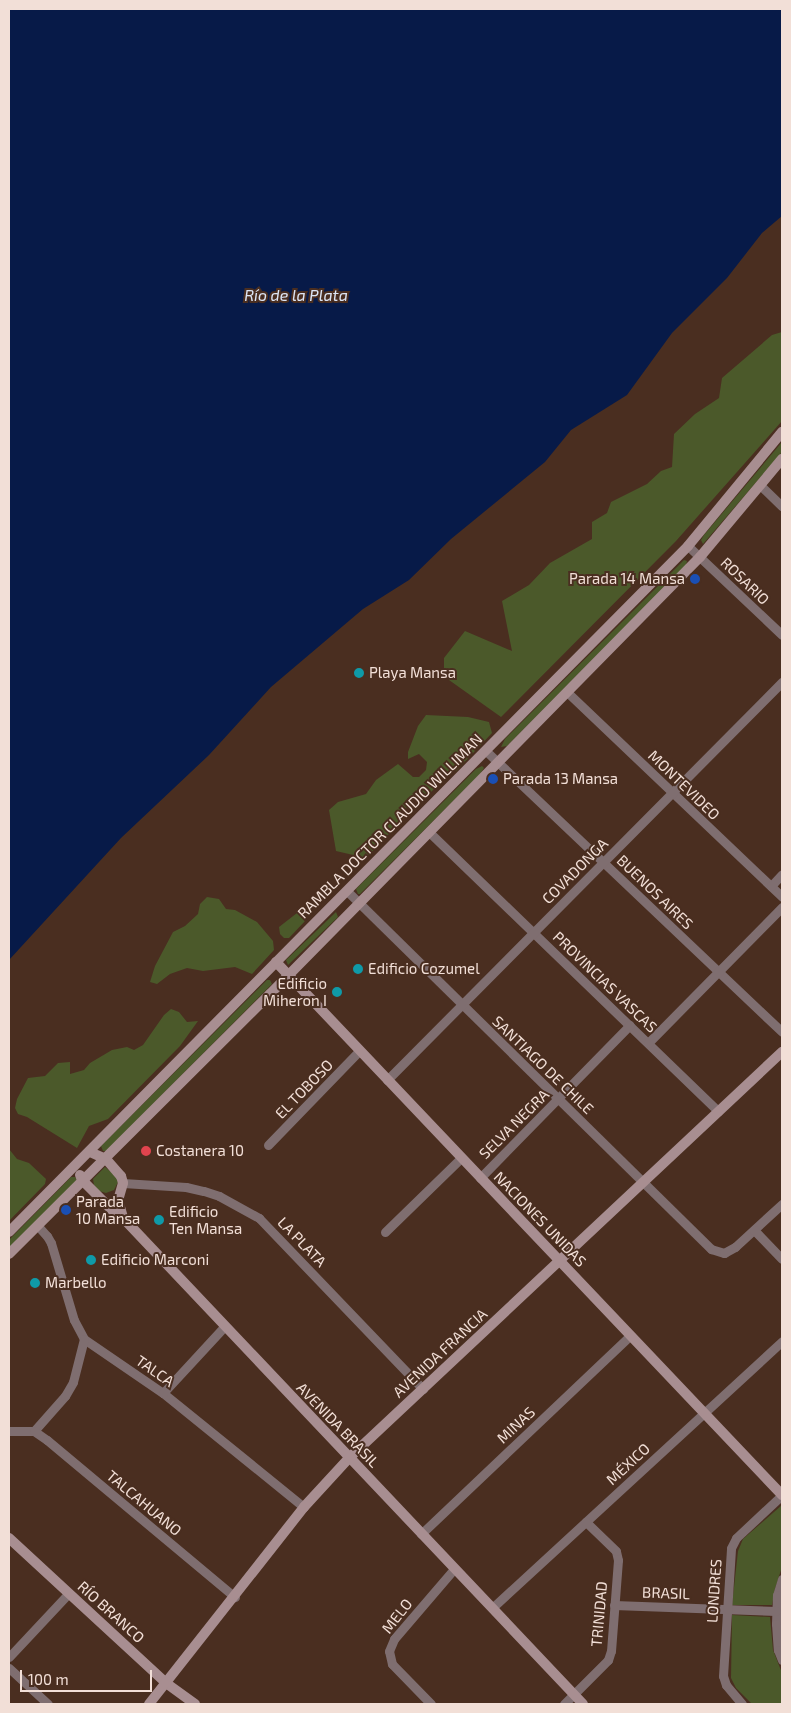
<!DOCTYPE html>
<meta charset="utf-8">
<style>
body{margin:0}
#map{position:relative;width:791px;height:1713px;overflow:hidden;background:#4a2e20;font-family:"Exo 2",sans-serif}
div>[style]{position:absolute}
.green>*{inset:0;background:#4b592a}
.water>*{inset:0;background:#071a48}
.street>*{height:9px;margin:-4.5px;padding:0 4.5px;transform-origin:4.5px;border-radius:4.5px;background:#7f6e70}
.secondary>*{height:10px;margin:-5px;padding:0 5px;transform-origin:5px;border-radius:5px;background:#a88e91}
.dots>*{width:14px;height:14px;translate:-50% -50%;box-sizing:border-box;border:2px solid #4a2e20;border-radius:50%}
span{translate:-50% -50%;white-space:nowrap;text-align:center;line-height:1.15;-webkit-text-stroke:4px #4a2e20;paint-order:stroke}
.poi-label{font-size:15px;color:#f2dfd7}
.right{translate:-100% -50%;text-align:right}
.left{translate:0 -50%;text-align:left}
.street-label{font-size:15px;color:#f2dfd7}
.water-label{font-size:16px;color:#dce5f5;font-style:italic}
.frame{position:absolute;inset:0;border:10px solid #f2dfd7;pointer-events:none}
.scale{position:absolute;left:20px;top:1670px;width:132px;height:22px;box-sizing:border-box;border:2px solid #f2dfd7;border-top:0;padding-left:6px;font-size:15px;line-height:18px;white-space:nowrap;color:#f2dfd7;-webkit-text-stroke:4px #4a2e20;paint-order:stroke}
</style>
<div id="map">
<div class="green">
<div style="clip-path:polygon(782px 332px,782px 421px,676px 541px,501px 717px,449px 680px,444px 668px,444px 658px,465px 631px,512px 651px,502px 601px,529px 585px,550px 563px,592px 539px,592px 522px,607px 513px,611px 502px,647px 484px,661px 471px,672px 467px,674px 434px,695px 414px,719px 398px,722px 378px,772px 335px)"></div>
<div style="clip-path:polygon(782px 442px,782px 452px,703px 544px,701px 540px,704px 535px)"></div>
<div style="clip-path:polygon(684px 560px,687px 561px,686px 565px,507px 746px,501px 747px,505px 739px)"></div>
<div style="clip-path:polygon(426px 715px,468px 717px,489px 722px,492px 733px,456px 771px,445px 772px,434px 778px,435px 788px,430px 793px,408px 802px,404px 818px,366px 858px,336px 851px,329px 810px,338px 802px,366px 794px,376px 780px,398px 764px,413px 777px,419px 777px,426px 770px,427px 762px,419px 754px,408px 759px,408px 752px,418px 726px)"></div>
<div style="clip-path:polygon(482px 766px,484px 768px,480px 774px,360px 894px,358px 894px,356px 889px,476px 769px)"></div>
<div style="clip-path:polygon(207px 897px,219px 899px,226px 909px,235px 910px,257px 922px,273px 941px,274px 950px,252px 974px,235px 967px,203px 971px,187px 968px,170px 974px,157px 984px,150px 982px,155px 966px,173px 932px,185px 926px,198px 914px,200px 904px)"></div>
<div style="clip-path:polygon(336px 912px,338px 917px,288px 965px,286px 960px)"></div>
<div style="clip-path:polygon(297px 913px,306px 920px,289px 938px,284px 938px,280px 934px,279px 927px)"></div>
<div style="clip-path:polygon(267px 980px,270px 980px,272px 984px,106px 1151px,103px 1151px,101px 1146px)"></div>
<div style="clip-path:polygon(171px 1009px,179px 1012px,187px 1022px,198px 1021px,180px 1046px,108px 1119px,89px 1126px,77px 1148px,27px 1117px,18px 1114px,15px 1108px,17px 1099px,28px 1078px,45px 1076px,58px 1063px,70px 1062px,70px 1074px,84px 1070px,90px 1063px,112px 1050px,127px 1047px,134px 1050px,143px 1045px,164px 1015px)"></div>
<div style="clip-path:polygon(9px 1149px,17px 1159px,29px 1163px,46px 1179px,45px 1184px,9px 1221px)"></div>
<div style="clip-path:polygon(105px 1167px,116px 1176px,118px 1182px,114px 1190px,106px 1193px,99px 1191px,94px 1185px,93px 1179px)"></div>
<div style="clip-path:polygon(71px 1177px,75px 1177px,77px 1180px,9px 1250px,9px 1240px)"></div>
<div style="clip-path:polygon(782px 1505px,782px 1567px,775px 1589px,772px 1605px,732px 1605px,738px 1551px,743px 1539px)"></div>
<div style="clip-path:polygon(732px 1615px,770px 1617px,773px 1650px,782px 1673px,782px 1704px,752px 1704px,736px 1688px,731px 1678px)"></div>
</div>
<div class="water">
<div style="clip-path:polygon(9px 9px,782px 9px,782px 216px,762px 233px,727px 278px,672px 333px,627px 395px,571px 430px,545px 462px,451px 539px,409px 580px,363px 609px,271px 687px,209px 755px,121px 838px,9px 960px)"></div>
</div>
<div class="street">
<div style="left:761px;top:486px;width:29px;rotate:44deg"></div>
<div style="left:688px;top:546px;width:129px;rotate:43.4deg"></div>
<div style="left:567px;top:692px;width:297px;rotate:43.6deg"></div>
<div style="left:486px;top:751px;width:408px;rotate:43.5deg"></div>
<div style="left:429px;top:832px;width:402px;rotate:44deg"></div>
<div style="left:771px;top:886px;width:16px;rotate:-47deg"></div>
<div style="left:347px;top:891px;width:511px;rotate:44.52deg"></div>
<div style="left:711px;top:1249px;width:14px;rotate:17deg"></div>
<div style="left:724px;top:1253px;width:13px;rotate:-29deg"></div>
<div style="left:735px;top:1247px;width:64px;rotate:-42.5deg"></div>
<div style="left:648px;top:1043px;width:191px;rotate:-45.4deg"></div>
<div style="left:387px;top:1080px;width:561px;rotate:-45.22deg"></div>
<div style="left:268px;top:1145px;width:131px;rotate:-45.9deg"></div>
<div style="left:480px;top:1178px;width:214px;rotate:-45.6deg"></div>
<div style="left:123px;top:1183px;width:63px;rotate:3.6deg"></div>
<div style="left:186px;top:1187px;width:18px;rotate:13deg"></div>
<div style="left:204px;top:1191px;width:16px;rotate:18deg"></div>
<div style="left:219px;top:1196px;width:46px;rotate:28.8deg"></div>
<div style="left:259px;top:1218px;width:237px;rotate:46.2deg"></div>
<div style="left:37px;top:1225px;width:15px;rotate:48deg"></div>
<div style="left:47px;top:1236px;width:8px;rotate:60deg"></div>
<div style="left:51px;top:1243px;width:80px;rotate:73.4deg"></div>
<div style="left:74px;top:1320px;width:21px;rotate:62deg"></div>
<div style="left:84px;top:1339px;width:96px;rotate:34.4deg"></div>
<div style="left:163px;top:1393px;width:181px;rotate:39deg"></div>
<div style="left:754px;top:1230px;width:40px;rotate:46deg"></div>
<div style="left:385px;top:1232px;width:106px;rotate:-44.2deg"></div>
<div style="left:163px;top:1393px;width:90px;rotate:-47.3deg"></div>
<div style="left:9px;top:1431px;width:25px"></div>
<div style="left:34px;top:1431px;width:47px;rotate:-48.5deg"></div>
<div style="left:65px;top:1396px;width:16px;rotate:-60deg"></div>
<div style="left:73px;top:1382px;width:44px;rotate:-75.7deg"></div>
<div style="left:34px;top:1431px;width:16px;rotate:35deg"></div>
<div style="left:47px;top:1440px;width:245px;rotate:39.9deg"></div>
<div style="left:421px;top:1534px;width:288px;rotate:-43.5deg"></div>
<div style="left:782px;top:1579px;width:17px;rotate:107deg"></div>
<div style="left:777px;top:1595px;width:29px;rotate:92deg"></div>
<div style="left:776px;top:1624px;width:26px;rotate:86deg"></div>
<div style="left:778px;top:1650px;width:11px;rotate:68deg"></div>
<div style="left:614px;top:1605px;width:162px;rotate:2.1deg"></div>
<div style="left:492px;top:1608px;width:394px;rotate:-42.6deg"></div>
<div style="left:9px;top:1657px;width:86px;rotate:-46.9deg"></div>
<div style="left:9px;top:1668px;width:53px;rotate:42.7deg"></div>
<div style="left:431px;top:1704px;width:56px;rotate:-134.3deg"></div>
<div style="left:392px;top:1664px;width:13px;rotate:-103deg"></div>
<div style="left:389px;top:1651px;width:13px;rotate:-67deg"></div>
<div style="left:394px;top:1639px;width:92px;rotate:-49.4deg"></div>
<div style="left:564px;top:1704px;width:62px;rotate:-45deg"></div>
<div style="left:608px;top:1660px;width:9px;rotate:-72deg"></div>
<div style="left:611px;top:1651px;width:91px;rotate:-85.6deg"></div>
<div style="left:618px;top:1560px;width:9px;rotate:-103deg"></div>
<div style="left:616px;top:1551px;width:42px;rotate:-136deg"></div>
<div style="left:742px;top:1704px;width:25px;rotate:-130deg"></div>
<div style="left:726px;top:1685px;width:9px;rotate:-108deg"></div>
<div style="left:723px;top:1676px;width:128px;rotate:-86.4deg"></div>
<div style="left:731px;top:1548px;width:11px;rotate:-63deg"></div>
<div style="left:736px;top:1538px;width:63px;rotate:-43.1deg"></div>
</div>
<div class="secondary">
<div style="left:276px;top:962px;width:735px;rotate:46.49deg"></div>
<div style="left:90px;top:1152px;width:17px;rotate:24deg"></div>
<div style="left:106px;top:1159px;width:23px;rotate:49deg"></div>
<div style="left:121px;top:1176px;width:7px;rotate:74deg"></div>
<div style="left:123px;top:1183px;width:18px;rotate:106deg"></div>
<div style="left:118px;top:1200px;width:19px;rotate:74deg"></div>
<div style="left:80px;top:1175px;width:5px;rotate:68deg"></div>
<div style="left:82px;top:1180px;width:52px;rotate:45deg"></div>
<div style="left:119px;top:1217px;width:4px;rotate:14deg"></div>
<div style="left:123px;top:1218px;width:669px;rotate:46.57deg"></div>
<div style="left:9px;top:1232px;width:965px;rotate:-45.29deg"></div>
<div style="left:688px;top:546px;width:148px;rotate:-50.5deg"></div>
<div style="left:9px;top:1254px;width:368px;rotate:-44.9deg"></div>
<div style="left:270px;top:994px;width:613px;rotate:-45.46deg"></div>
<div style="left:700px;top:557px;width:128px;rotate:-50.1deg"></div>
<div style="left:9px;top:1538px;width:214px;rotate:42.7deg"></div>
<div style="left:166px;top:1683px;width:36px;rotate:36deg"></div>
<div style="left:149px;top:1704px;width:251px;rotate:-51.8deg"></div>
<div style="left:304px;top:1507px;width:67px;rotate:-47.4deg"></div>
<div style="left:349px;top:1458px;width:594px;rotate:-43.16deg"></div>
</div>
<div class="dots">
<div style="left:695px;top:579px;background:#1a4fb4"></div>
<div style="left:359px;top:673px;background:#0f9aa8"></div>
<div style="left:493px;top:779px;background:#1a4fb4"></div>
<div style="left:358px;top:969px;background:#0f9aa8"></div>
<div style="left:337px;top:992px;background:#0f9aa8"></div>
<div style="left:146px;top:1151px;background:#e0444e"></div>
<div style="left:66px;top:1210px;background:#1a4fb4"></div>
<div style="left:159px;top:1220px;background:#0f9aa8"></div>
<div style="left:91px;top:1260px;background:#0f9aa8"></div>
<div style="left:35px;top:1283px;background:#0f9aa8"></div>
</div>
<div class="poi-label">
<span class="right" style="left:685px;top:579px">Parada 14 Mansa</span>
<span class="left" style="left:369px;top:673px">Playa Mansa</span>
<span class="left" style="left:503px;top:779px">Parada 13 Mansa</span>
<span class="left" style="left:368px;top:969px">Edificio Cozumel</span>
<span class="right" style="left:327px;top:992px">Edificio<br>Miheron I</span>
<span class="left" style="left:156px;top:1151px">Costanera 10</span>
<span class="left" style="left:76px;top:1210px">Parada<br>10 Mansa</span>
<span class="left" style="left:169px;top:1220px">Edificio<br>Ten Mansa</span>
<span class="left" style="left:101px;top:1260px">Edificio Marconi</span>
<span class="left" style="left:45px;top:1283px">Marbello</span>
</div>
<div class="street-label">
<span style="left:745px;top:581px;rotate:44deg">ROSARIO</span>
<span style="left:684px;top:785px;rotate:44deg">MONTEVIDEO</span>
<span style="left:390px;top:826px;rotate:-45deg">RAMBLA DOCTOR CLAUDIO WILLIMAN</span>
<span style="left:575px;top:871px;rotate:-45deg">COVADONGA</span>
<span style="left:655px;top:892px;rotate:44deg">BUENOS AIRES</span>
<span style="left:605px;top:982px;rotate:44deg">PROVINCIAS VASCAS</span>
<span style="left:543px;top:1065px;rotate:44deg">SANTIAGO DE CHILE</span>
<span style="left:304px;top:1089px;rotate:-46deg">EL TOBOSO</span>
<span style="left:514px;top:1124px;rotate:-45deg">SELVA NEGRA</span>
<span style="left:540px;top:1219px;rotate:46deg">NACIONES UNIDAS</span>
<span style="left:302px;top:1242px;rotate:46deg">LA PLATA</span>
<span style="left:440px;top:1353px;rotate:-43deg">AVENIDA FRANCIA</span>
<span style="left:155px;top:1371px;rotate:35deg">TALCA</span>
<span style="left:338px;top:1425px;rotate:46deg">AVENIDA BRASIL</span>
<span style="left:516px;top:1425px;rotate:-43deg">MINAS</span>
<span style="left:628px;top:1464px;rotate:-43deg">MÉXICO</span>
<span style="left:144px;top:1503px;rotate:40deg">TALCAHUANO</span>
<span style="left:714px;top:1591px;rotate:-86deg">LONDRES</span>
<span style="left:666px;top:1593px;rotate:2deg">BRASIL</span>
<span style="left:111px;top:1612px;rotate:42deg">RÍO BRANCO</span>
<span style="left:599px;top:1614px;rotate:-85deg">TRINIDAD</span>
<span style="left:397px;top:1616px;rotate:-52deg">MELO</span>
</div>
<div class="water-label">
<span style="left:296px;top:295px">Río de la Plata</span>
</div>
<div class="frame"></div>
<div class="scale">100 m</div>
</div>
